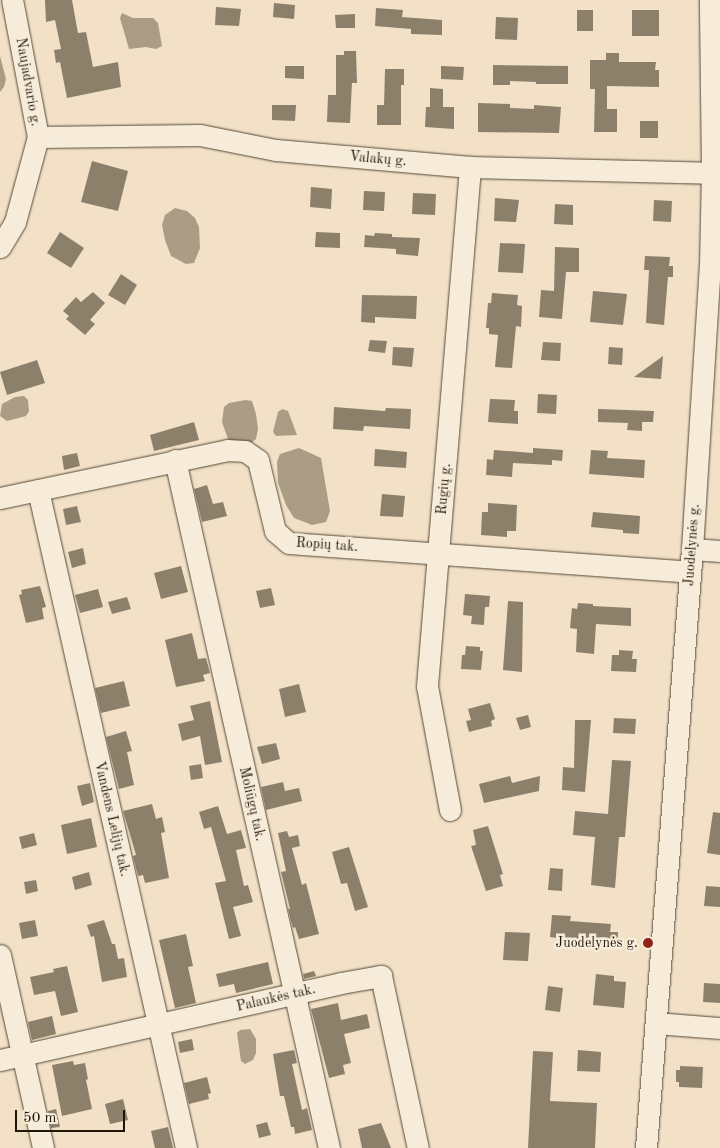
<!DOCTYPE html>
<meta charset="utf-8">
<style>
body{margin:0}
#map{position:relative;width:720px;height:1148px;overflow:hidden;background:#f2e1c6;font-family:"Old Standard TT",serif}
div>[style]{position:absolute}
.water>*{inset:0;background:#ab9c85}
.building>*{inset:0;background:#8d806b}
.roads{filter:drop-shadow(0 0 1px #544938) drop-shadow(0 0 1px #544938)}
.minor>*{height:21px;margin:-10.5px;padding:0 10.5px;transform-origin:10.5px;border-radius:10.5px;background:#f7ecda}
.dots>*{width:14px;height:14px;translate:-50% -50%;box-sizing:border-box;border:2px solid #f7ecda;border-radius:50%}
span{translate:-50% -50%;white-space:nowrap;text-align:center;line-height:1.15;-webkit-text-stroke:5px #f7ecda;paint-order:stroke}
.street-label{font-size:14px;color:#201608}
.poi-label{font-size:14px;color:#201608}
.right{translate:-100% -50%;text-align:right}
.scale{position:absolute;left:15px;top:1110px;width:110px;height:22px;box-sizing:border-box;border:2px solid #201608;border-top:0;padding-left:6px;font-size:15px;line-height:18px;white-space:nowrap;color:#201608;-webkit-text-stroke:4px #f7ecda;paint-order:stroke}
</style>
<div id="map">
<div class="water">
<div style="clip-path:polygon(122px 13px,133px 18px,153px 18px,158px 23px,162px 46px,156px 49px,146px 47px,129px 49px,120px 18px)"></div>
<div style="clip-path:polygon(0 56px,6px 79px,4px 87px,0 92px)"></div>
<div style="clip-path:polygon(175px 208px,187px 211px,195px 218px,199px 227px,200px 248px,194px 263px,186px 264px,171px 256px,165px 240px,162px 225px,165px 215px)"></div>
<div style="clip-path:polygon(24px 396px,28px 400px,29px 411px,26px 416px,7px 421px,0 416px,2px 404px,15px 397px)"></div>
<div style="clip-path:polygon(246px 400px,252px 401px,256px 414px,258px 429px,256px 439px,251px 443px,229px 442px,222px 422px,224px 407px,229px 403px)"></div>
<div style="clip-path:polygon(282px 409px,288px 411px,297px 435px,276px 436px,273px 432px,278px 412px)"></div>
<div style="clip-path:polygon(299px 448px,321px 458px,330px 511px,326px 522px,312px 525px,294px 518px,286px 505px,278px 483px,277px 462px,280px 454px)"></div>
<div style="clip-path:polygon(250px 1029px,256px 1039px,256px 1053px,253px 1060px,245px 1064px,241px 1061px,237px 1033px,240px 1030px)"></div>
</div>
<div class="building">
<div style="clip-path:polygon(45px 0,72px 0,78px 33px,86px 32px,93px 67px,118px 62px,121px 87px,67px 98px,60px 62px,56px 63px,54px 50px,61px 49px,55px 20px,46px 22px)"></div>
<div style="clip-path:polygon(274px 3px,295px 5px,294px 19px,273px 17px)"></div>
<div style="clip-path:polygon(216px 7px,241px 9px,239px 26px,215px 25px)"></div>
<div style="clip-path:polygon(376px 8px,403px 10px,402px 17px,442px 20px,442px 35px,411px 34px,411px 29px,375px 26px)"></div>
<div style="clip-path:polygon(577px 10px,593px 10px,593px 31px,577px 31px)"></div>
<div style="clip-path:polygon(632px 10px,659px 10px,659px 36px,632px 36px)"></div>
<div style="clip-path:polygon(355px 14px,355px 28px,336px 28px,335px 15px)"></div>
<div style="clip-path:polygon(496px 17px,518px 18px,517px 40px,495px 39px)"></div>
<div style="clip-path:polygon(344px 51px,356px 51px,357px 83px,352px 83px,350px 123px,327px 122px,328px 95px,336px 95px,336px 55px,344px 55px)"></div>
<div style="clip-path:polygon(606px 53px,619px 53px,619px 62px,656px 62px,655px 70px,659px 70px,659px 87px,607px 86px,607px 109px,617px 109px,617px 132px,594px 132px,595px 89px,590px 89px,590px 60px,606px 60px)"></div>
<div style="clip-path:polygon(493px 65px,568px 66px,568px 84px,536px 84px,536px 82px,510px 81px,510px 85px,493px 85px)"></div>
<div style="clip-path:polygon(285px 66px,304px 66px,304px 79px,285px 78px)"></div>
<div style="clip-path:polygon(441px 66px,464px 67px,463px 80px,441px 79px)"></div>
<div style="clip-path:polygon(385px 69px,404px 69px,404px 85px,401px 85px,401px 125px,377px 125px,377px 105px,384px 105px)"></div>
<div style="clip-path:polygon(430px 88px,443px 89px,443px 107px,454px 107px,454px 129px,425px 127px,426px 107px,430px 107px)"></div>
<div style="clip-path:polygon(478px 103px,510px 104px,510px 108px,534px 109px,534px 105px,561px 107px,559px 133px,478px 132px)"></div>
<div style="clip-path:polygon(272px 105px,296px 105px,295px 121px,272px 120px)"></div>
<div style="clip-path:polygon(640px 121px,658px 121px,658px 138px,640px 138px)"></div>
<div style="clip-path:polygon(92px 161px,128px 171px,118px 211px,81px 202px)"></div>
<div style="clip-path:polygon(311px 187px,332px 189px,331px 209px,310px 207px)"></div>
<div style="clip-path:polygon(364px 191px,385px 192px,384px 211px,363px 210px)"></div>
<div style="clip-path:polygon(413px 193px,436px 194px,435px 215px,412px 214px)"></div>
<div style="clip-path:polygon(495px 198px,519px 200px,516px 222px,494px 221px)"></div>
<div style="clip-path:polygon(654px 200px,672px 201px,671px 222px,653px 221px)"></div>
<div style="clip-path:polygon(555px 204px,573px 205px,573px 225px,554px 224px)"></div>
<div style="clip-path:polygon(60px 232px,84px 248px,71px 268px,47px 253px)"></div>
<div style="clip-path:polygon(316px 232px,340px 233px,340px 248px,315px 247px)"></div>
<div style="clip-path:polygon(375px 233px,392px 234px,392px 237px,420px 238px,418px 256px,396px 254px,396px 249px,364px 247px,365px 235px,374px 236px)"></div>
<div style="clip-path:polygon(500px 243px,525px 244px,523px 273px,498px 272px)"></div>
<div style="clip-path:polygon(555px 247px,579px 248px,579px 272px,566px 272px,562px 319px,539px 317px,541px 290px,554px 291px)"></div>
<div style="clip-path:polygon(645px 256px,670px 257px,669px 266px,673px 266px,673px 277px,668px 277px,664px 325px,646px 323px,649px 270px,644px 270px)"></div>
<div style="clip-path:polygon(121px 274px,137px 285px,125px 305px,108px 295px)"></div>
<div style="clip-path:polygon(593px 291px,627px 294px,623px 325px,590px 322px)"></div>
<div style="clip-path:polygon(93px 292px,105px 303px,90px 320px,95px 324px,85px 335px,66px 319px,69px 316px,63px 311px,76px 297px,81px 302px)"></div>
<div style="clip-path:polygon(492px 293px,518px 295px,517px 305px,522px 306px,521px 327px,516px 326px,512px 368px,495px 367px,498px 335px,489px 334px,489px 328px,486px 328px,488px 303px,491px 303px)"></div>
<div style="clip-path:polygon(362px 295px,417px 296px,416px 319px,375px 317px,375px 323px,361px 322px)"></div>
<div style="clip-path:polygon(370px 340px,387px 341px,385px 353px,368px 351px)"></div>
<div style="clip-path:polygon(543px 342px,561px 343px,560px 361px,541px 360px)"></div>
<div style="clip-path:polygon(393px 347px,414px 348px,412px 367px,392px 365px)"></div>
<div style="clip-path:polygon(609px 347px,623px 348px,622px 365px,608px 364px)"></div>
<div style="clip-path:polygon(663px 356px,661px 379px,634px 377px)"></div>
<div style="clip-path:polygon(37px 360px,45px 383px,7px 395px,0 372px)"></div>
<div style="clip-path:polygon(538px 394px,557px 395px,556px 414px,537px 413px)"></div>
<div style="clip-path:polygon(490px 399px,515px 400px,514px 411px,518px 411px,518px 424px,488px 422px)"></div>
<div style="clip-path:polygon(334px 407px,385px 411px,386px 408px,411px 409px,410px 429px,364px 426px,363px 431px,333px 429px)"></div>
<div style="clip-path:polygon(598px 409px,654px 411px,653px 422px,642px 422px,642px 431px,627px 430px,628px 423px,598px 422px)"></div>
<div style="clip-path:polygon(194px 422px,199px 440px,154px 451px,150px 435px)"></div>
<div style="clip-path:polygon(533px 448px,563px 450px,562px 461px,552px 460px,552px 465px,513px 463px,512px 477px,486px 475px,487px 459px,493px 460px,494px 450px,533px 453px)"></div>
<div style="clip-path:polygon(375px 449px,407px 452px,406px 468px,374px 466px)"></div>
<div style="clip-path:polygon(591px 450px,608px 451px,607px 458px,645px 460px,644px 478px,589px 474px)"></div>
<div style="clip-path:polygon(77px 453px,80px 466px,64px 470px,62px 456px)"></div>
<div style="clip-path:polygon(207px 485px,213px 504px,223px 502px,227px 516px,202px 522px,194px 489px)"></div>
<div style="clip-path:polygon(382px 494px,405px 496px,403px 517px,380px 516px)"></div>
<div style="clip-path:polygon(488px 503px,517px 505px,516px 531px,507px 531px,507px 537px,481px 535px,482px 512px,488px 512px)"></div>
<div style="clip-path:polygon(77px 506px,81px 522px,66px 525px,63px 509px)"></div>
<div style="clip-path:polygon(593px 512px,640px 516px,639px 534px,623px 533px,623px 530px,591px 527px)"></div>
<div style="clip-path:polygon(83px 548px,86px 564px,72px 568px,68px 552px)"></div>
<div style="clip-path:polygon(181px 566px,188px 592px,161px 599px,154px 573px)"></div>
<div style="clip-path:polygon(40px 586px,46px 607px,42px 608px,44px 619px,26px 623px,19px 595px,22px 594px,21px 590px)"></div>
<div style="clip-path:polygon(271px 588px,275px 605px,260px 608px,256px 591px)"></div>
<div style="clip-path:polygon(98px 589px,103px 607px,80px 613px,75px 595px)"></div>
<div style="clip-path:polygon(465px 594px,490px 596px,489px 607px,485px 607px,484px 625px,471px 624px,472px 616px,463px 615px)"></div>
<div style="clip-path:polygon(127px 597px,131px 609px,112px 614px,108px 602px)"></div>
<div style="clip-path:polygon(508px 601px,523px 602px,522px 672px,503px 670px)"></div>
<div style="clip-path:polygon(578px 603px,593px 604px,593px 606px,631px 608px,631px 626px,596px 624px,594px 654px,576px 652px,577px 629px,570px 628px,572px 608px,577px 609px)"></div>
<div style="clip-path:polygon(192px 633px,198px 659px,206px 658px,210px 673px,203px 675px,205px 681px,176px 687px,165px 640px)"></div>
<div style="clip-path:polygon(466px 646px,480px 647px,480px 651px,483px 651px,481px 670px,461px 669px,462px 655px,465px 655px)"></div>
<div style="clip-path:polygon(619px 650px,633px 651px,632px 659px,637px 659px,636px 672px,611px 671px,612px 655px,619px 655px)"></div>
<div style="clip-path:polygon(124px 681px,130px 706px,101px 713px,95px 688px)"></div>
<div style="clip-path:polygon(299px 684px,306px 712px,285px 717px,279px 689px)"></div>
<div style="clip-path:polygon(210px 701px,222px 762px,205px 765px,200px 736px,182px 741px,178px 724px,194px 720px,190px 706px)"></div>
<div style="clip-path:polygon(490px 703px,495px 719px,491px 721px,492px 726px,469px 732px,466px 721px,471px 720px,468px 709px)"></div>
<div style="clip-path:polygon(528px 715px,531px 727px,520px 730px,516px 718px)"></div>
<div style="clip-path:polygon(614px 718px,636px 719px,635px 734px,613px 733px)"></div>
<div style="clip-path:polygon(575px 720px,591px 720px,585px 792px,562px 790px,563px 767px,574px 768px)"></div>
<div style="clip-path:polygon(126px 731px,132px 751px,127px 752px,134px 785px,119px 789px,106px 737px)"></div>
<div style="clip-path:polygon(276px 743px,280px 759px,262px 764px,257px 747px)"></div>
<div style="clip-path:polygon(612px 760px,631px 761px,625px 837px,619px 837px,615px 888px,591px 885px,595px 837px,573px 835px,575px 811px,608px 814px)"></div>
<div style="clip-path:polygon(201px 764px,203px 778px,191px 780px,189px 766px)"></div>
<div style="clip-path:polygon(510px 776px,512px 783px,540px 776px,539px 791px,484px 803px,479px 784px)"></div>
<div style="clip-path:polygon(283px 782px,285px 791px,299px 788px,302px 801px,266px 810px,261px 787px)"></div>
<div style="clip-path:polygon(90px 783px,94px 802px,82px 806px,77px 786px)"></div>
<div style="clip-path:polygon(152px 804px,156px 819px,162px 817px,165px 832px,161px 833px,169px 878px,145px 883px,143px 875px,138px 876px,133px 856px,136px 855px,123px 811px)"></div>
<div style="clip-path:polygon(218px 806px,227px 834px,241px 830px,246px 848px,236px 850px,244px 886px,248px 885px,253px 902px,233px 907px,241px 936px,229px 939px,215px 883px,226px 881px,211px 827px,204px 829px,199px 812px)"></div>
<div style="clip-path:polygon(713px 812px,720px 813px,720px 855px,707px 853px)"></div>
<div style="clip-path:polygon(91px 818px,97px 847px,67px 854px,61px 825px)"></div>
<div style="clip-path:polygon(488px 826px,503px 874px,500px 875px,503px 886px,486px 891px,471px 846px,476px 845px,473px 830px)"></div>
<div style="clip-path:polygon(287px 831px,289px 837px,298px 835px,300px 846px,292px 848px,302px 885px,306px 883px,319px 934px,299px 939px,295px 927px,293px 928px,288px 909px,290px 909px,281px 872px,286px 871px,278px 833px)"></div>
<div style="clip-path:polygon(34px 833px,37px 845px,22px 849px,19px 837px)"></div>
<div style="clip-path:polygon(349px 847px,368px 907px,355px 911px,347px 883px,341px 884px,332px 852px)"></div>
<div style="clip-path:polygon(550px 868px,563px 869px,562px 891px,548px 890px)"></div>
<div style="clip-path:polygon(89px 872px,92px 885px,75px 890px,72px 877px)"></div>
<div style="clip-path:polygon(36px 880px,38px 891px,26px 894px,24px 882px)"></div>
<div style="clip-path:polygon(706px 886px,720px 887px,720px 907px,704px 906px)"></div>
<div style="clip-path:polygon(552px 915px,571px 916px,570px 921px,611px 924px,610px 932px,618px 932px,617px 946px,550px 937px)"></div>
<div style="clip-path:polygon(35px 920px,38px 936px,22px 939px,19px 923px)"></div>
<div style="clip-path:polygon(104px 920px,112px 944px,115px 944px,118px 959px,124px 958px,127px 977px,102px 982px,94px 936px,91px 937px,87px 925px)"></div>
<div style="clip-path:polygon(505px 932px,530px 933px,528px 961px,503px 960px)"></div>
<div style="clip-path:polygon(186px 934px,193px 966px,188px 967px,196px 1003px,175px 1008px,159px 940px)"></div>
<div style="clip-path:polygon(268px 962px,273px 984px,236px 993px,234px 984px,219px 987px,216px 974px)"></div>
<div style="clip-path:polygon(67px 966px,78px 1012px,61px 1016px,55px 991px,34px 995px,30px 977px,54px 972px,53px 969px)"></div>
<div style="clip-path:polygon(314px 971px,316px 976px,304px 979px,303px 974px)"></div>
<div style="clip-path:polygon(596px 974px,614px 976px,614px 981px,626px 982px,624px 1008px,593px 1005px)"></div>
<div style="clip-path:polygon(704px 983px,720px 984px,720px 1003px,703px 1002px)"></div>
<div style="clip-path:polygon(548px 986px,563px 988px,560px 1012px,545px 1010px)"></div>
<div style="clip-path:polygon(338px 1003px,341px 1020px,367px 1014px,370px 1028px,344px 1034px,351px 1063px,343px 1065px,345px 1074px,329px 1078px,311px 1009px)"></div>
<div style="clip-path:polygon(52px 1016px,56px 1034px,32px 1040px,28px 1022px)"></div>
<div style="clip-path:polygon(192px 1039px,194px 1050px,180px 1053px,178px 1042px)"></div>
<div style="clip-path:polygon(294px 1050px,297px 1063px,292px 1064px,302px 1110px,307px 1108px,312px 1130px,295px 1134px,294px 1127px,291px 1127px,284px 1096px,280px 1096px,273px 1054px)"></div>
<div style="clip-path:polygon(578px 1050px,601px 1052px,600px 1072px,577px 1071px)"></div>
<div style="clip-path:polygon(533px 1051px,553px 1052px,550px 1101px,597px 1103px,595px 1148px,528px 1148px)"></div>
<div style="clip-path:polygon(73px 1061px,74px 1065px,85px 1063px,88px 1079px,86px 1080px,92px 1109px,62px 1116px,52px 1065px)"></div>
<div style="clip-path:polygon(680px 1066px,703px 1067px,702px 1088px,679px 1087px,679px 1082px,676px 1082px,676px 1070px,680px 1070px)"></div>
<div style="clip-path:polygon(207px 1077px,211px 1093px,208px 1094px,209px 1099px,189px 1104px,184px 1083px)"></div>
<div style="clip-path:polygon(123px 1099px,128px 1120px,110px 1124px,105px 1104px)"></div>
<div style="clip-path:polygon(56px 1109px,60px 1127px,51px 1128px,48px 1111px)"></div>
<div style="clip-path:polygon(267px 1122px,271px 1135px,259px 1138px,256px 1125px)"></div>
<div style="clip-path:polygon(381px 1123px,391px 1148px,362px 1148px,358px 1129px)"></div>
<div style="clip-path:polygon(168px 1127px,173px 1148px,155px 1148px,151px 1131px)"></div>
</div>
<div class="roads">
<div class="minor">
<div style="left:38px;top:137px;width:162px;rotate:-0.7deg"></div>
<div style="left:200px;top:135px;width:77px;rotate:11.2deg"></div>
<div style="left:276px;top:150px;width:195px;rotate:5deg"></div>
<div style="left:470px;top:167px;width:250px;rotate:1.4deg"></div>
<div style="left:0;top:247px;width:29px;rotate:-59deg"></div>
<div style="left:15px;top:222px;width:88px;rotate:-74.9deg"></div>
<div style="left:38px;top:137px;width:139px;rotate:-100.7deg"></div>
<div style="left:175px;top:460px;width:705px;rotate:77.38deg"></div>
<div style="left:38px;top:490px;width:674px;rotate:77.32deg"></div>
<div style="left:0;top:498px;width:232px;rotate:-11.9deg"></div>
<div style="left:227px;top:450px;width:18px;rotate:3deg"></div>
<div style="left:245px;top:451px;width:16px;rotate:35deg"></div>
<div style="left:258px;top:460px;width:73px;rotate:76.5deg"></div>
<div style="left:275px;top:531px;width:18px;rotate:41deg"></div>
<div style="left:289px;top:543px;width:402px;rotate:4.1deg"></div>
<div style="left:692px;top:549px;width:28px;rotate:4deg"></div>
<div style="left:450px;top:810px;width:126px;rotate:-100.5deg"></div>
<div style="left:427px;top:686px;width:521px;rotate:-85.26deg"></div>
<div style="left:0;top:955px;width:198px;rotate:77.4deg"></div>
<div style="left:656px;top:1023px;width:64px;rotate:4.5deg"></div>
<div style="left:0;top:1060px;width:350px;rotate:-12.7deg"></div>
<div style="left:341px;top:983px;width:41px;rotate:-9.9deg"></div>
<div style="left:381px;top:976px;width:176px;rotate:77.9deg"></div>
<div style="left:646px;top:1148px;width:601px;rotate:-85.61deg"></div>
<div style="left:692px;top:549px;width:284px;rotate:-86.4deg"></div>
<div style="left:710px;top:266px;width:93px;rotate:-88.8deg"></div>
<div style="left:712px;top:173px;width:173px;rotate:-90.7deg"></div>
</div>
</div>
<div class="dots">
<div style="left:648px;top:943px;background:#8f2418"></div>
</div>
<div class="street-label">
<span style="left:28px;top:82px;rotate:80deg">Naujadvario g.</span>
<span style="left:378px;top:159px;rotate:5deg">Valakų g.</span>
<span style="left:444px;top:489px;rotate:-85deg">Rugių g.</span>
<span style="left:327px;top:545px;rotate:4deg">Ropių tak.</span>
<span style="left:692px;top:545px;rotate:-86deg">Juodelynės g.</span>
<span style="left:252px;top:804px;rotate:77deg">Moliūgų tak.</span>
<span style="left:112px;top:819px;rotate:77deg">Vandens Lelijų tak.</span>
<span style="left:276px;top:998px;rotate:-13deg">Palaukės tak.</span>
</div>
<div class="poi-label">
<span class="right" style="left:638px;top:943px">Juodelynės g.</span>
</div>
<div class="scale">50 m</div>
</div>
